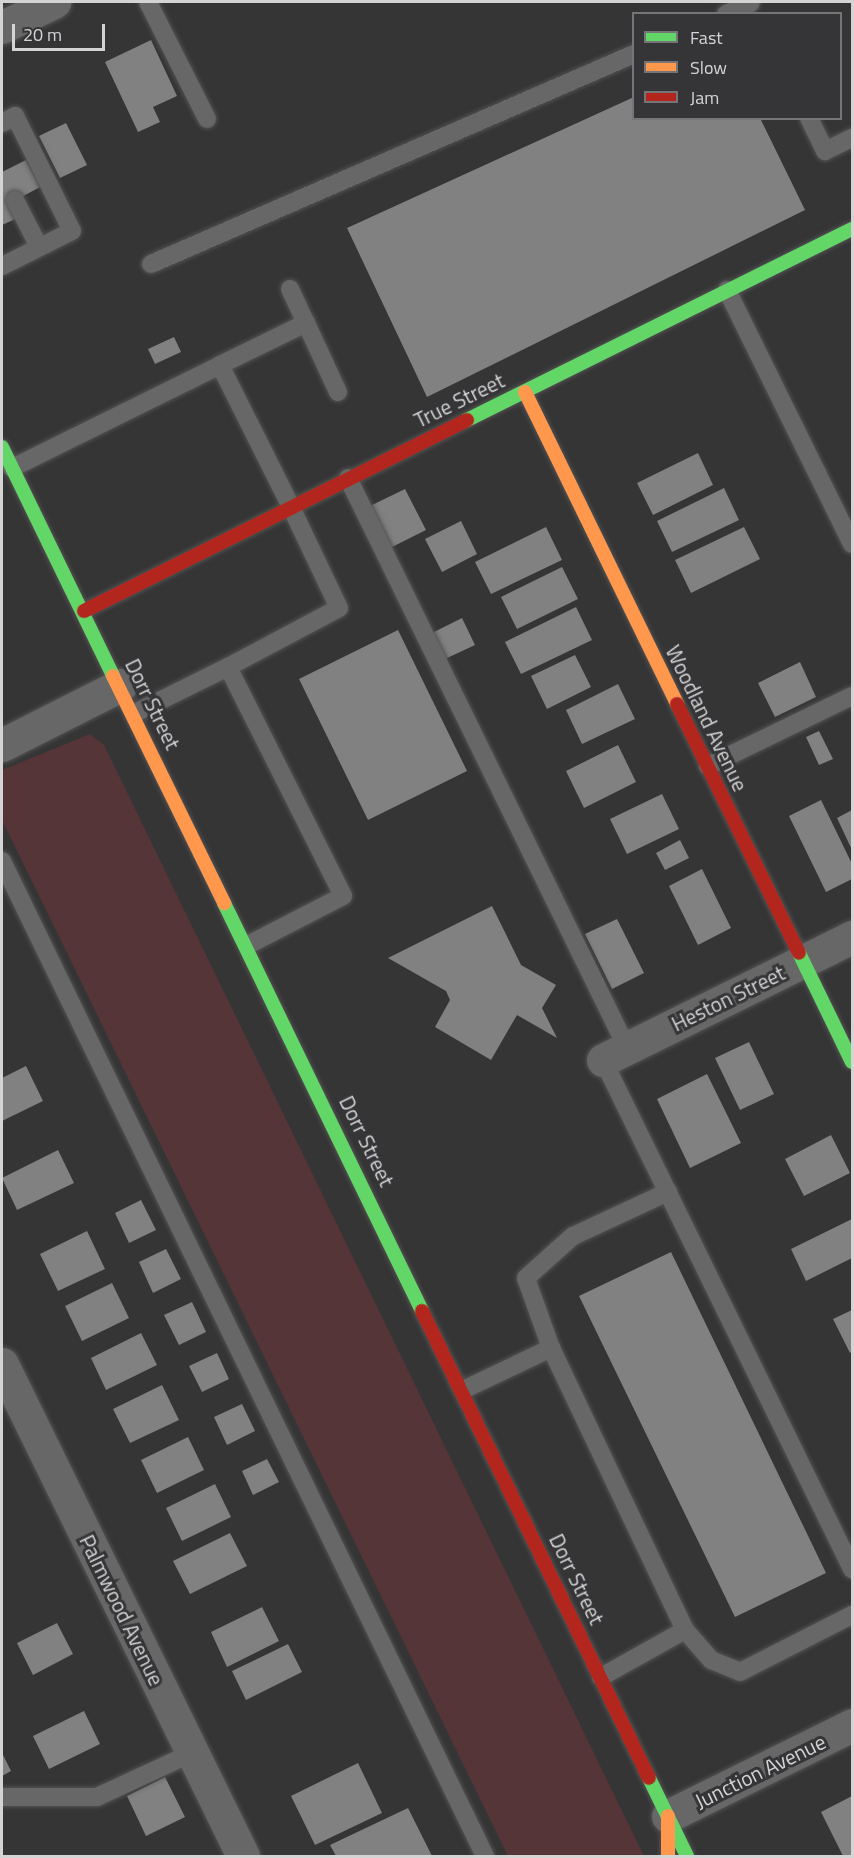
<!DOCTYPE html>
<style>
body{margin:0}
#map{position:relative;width:854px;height:1858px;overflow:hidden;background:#353535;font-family:"Titillium Web",sans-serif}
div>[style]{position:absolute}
.green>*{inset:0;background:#553538}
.building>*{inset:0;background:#818181}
.roads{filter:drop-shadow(0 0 2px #525152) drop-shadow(0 0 2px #525152)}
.lane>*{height:18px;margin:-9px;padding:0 9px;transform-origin:9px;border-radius:9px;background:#676767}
.street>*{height:33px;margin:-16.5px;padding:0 16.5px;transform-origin:16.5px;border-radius:16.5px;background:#676767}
.fast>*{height:14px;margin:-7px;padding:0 7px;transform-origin:7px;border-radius:7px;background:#63d668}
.slow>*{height:14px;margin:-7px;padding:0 7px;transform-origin:7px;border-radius:7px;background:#ff974d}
.jam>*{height:14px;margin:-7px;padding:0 7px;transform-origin:7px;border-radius:7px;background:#b3261e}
span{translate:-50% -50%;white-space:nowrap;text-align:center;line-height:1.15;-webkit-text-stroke:6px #353436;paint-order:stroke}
.street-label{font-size:21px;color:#d5d4d5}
.frame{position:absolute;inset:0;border:3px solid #d5d4d5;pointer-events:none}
.legend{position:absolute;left:632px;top:12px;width:210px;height:108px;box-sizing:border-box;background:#353436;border:2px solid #757476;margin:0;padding:8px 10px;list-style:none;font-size:18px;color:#d5d4d5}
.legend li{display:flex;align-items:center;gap:12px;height:30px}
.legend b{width:30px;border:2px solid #757476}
.scale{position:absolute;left:12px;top:24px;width:93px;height:27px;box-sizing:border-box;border:3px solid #d5d4d5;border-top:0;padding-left:8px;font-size:18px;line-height:21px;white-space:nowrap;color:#d5d4d5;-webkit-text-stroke:4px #353436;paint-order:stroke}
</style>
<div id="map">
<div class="green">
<div style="clip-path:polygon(90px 734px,104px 745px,644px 1856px,508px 1856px,2px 820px,2px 770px)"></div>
</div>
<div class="building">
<div style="clip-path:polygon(151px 40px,177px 96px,153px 107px,160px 122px,138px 132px,105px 62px)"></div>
<div style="clip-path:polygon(634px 97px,634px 118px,760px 118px,805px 210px,427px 397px,347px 228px)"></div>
<div style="clip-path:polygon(66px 123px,87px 165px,60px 178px,39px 136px)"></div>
<div style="clip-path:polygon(26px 160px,40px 187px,12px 202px,20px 217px,2px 225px,2px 172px)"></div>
<div style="clip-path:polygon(174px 337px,181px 352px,155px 364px,148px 349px)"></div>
<div style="clip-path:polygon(698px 453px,713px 485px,653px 515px,637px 483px)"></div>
<div style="clip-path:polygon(724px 488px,739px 520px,672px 552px,657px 521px)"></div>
<div style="clip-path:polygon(405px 489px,426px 530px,388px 549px,368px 507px)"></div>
<div style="clip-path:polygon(461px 521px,477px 554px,442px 572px,425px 539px)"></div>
<div style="clip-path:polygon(546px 527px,562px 560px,491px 594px,475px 562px)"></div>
<div style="clip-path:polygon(744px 527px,760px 559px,691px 593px,675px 560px)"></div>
<div style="clip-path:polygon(562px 567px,578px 599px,517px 629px,501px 597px)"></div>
<div style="clip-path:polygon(576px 607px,592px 640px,521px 674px,505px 642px)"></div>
<div style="clip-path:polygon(462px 618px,475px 645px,445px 659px,432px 633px)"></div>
<div style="clip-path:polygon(398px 630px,467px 771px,368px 820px,299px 679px)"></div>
<div style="clip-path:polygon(575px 655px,591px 687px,547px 709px,531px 676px)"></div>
<div style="clip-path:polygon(800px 662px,816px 697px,775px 717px,758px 683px)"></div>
<div style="clip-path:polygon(618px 684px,635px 719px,582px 744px,566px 710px)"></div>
<div style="clip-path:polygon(819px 731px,833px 759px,819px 765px,806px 737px)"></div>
<div style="clip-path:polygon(618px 745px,636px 782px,584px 808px,566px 771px)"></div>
<div style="clip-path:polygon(662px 794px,679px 829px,627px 854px,610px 819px)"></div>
<div style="clip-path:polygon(821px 800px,852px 864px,852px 879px,826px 892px,789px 816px)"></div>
<div style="clip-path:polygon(852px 810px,852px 850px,837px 818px)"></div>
<div style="clip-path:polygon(680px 840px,689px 858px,665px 870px,656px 853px)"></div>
<div style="clip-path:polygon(702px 869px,731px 928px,698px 945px,669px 886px)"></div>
<div style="clip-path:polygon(492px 906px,521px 965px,556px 985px,542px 1008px,557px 1038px,517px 1015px,491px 1060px,435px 1027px,450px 1000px,446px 991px,388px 958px)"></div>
<div style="clip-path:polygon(617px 919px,644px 973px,612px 989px,585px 934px)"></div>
<div style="clip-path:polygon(749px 1042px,774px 1094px,740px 1110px,715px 1058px)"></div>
<div style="clip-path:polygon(26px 1066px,43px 1101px,2px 1121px,2px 1078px)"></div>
<div style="clip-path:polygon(707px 1074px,741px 1143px,690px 1168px,657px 1099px)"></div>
<div style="clip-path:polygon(831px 1135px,850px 1173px,804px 1196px,785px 1159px)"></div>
<div style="clip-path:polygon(58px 1150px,74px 1183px,17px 1210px,2px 1178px)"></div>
<div style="clip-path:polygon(141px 1200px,156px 1230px,129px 1243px,115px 1213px)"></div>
<div style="clip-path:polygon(852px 1219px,852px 1258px,806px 1281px,791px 1249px)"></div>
<div style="clip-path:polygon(87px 1231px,105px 1269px,58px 1291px,40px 1254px)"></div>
<div style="clip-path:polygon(166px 1249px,181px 1279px,153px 1293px,139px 1262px)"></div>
<div style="clip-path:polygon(671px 1252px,826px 1573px,735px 1617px,579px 1296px)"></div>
<div style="clip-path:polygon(112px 1283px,129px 1318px,82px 1341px,65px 1306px)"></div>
<div style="clip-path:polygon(192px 1302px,206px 1332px,179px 1345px,164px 1315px)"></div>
<div style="clip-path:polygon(852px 1310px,852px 1351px,850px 1353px,833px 1319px)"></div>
<div style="clip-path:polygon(141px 1333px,157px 1365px,106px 1390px,91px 1358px)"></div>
<div style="clip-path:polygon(217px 1353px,229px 1379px,202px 1392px,189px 1366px)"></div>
<div style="clip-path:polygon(162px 1385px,179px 1420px,130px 1443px,113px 1409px)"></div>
<div style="clip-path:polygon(242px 1404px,255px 1431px,227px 1445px,214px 1417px)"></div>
<div style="clip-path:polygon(188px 1437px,204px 1470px,157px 1493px,141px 1460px)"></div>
<div style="clip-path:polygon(267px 1459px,279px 1482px,253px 1495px,242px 1471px)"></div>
<div style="clip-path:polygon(215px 1484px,231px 1517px,182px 1541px,166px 1508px)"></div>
<div style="clip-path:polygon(230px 1533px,247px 1566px,190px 1594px,173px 1561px)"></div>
<div style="clip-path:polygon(262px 1607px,279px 1641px,227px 1667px,211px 1632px)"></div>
<div style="clip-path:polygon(57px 1623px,73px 1654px,33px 1675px,17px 1643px)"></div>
<div style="clip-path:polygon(288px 1644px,302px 1672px,246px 1700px,232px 1671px)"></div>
<div style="clip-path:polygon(84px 1711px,100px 1744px,49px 1769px,33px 1736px)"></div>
<div style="clip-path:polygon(2px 1753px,11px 1771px,2px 1776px)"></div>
<div style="clip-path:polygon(358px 1763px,382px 1813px,315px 1845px,291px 1796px)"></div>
<div style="clip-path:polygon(165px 1777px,185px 1817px,146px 1836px,127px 1796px)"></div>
<div style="clip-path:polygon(852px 1796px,852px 1856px,843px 1856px,821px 1812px)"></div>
<div style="clip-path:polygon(408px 1808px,432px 1856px,336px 1856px,330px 1845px)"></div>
</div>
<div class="roads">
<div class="lane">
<div style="left:148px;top:2px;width:131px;rotate:63.2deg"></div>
<div style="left:726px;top:14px;width:27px;rotate:-24deg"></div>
<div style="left:809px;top:118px;width:37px;rotate:64deg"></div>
<div style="left:825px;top:151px;width:30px;rotate:-26deg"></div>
<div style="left:2px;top:123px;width:15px;rotate:-28deg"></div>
<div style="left:15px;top:116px;width:128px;rotate:63.6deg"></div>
<div style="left:72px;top:231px;width:78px;rotate:153.4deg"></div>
<div style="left:15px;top:200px;width:53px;rotate:62.9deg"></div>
<div style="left:151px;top:264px;width:527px;rotate:-23.5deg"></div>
<div style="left:290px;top:289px;width:38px;rotate:65deg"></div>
<div style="left:727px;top:290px;width:283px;rotate:63.8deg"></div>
<div style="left:220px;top:365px;width:96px;rotate:-26deg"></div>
<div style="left:306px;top:323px;width:76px;rotate:65.1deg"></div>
<div style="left:12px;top:468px;width:232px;rotate:-26.3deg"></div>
<div style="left:220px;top:365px;width:157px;rotate:63.4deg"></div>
<div style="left:290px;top:505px;width:114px;rotate:64.6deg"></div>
<div style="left:339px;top:608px;width:126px;rotate:152deg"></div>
<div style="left:228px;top:667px;width:256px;rotate:63.3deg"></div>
<div style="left:343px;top:896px;width:107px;rotate:152.7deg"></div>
<div style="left:348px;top:478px;width:635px;rotate:63.92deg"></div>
<div style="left:135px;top:713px;width:104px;rotate:-26.3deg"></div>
<div style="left:708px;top:766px;width:160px;rotate:-25.9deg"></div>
<div style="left:2px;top:861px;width:1106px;rotate:64.11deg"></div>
<div style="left:603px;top:1060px;width:567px;rotate:63.93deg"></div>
<div style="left:551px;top:1348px;width:74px;rotate:-109.7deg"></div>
<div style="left:526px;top:1278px;width:63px;rotate:-41.8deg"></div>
<div style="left:573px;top:1236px;width:105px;rotate:-24.9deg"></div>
<div style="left:463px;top:1390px;width:98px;rotate:-25.5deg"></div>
<div style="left:551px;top:1348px;width:312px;rotate:64.6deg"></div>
<div style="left:685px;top:1630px;width:40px;rotate:49deg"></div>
<div style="left:711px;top:1660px;width:31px;rotate:22deg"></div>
<div style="left:740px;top:1672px;width:126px;rotate:-27deg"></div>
<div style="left:601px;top:1677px;width:96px;rotate:-29.2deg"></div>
<div style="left:2px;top:1797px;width:95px"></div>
<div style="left:97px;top:1797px;width:105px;rotate:-24.9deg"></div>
</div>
<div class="street">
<div style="left:2px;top:27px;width:58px;rotate:-25.7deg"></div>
<div style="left:2px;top:745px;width:133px;rotate:-26.8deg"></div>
<div style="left:603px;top:1060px;width:278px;rotate:-26.3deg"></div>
<div style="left:2px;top:1364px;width:548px;rotate:63.9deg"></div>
<div style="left:668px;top:1816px;width:205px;rotate:-26.3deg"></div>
</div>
<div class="fast">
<div style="left:467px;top:420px;width:430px;rotate:-26.4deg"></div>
<div style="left:2px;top:447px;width:254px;rotate:64.1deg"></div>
<div style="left:224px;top:903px;width:454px;rotate:64.1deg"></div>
<div style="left:799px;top:953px;width:121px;rotate:64.1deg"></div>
<div style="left:649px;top:1778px;width:87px;rotate:64deg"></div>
</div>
<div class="slow">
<div style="left:525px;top:392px;width:347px;rotate:64deg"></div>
<div style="left:113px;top:676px;width:253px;rotate:63.9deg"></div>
<div style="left:668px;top:1816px;width:40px;rotate:90deg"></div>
</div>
<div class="jam">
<div style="left:84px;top:611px;width:428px;rotate:-26.5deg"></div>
<div style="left:677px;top:704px;width:277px;rotate:63.9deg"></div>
<div style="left:422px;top:1311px;width:519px;rotate:64.08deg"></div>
</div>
</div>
<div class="street-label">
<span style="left:459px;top:400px;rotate:-26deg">True Street</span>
<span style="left:153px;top:704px;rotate:64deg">Dorr Street</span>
<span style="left:707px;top:718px;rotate:64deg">Woodland Avenue</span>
<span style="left:728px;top:998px;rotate:-26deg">Heston Street</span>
<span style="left:367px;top:1141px;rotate:64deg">Dorr Street</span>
<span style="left:577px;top:1579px;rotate:64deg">Dorr Street</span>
<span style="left:122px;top:1610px;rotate:64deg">Palmwood Avenue</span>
<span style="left:760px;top:1771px;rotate:-26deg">Junction Avenue</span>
</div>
<div class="frame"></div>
<ul class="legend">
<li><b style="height:8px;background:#63d668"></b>Fast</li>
<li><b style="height:8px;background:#ff974d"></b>Slow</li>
<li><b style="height:8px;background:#b3261e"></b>Jam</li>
</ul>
<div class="scale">20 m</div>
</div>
